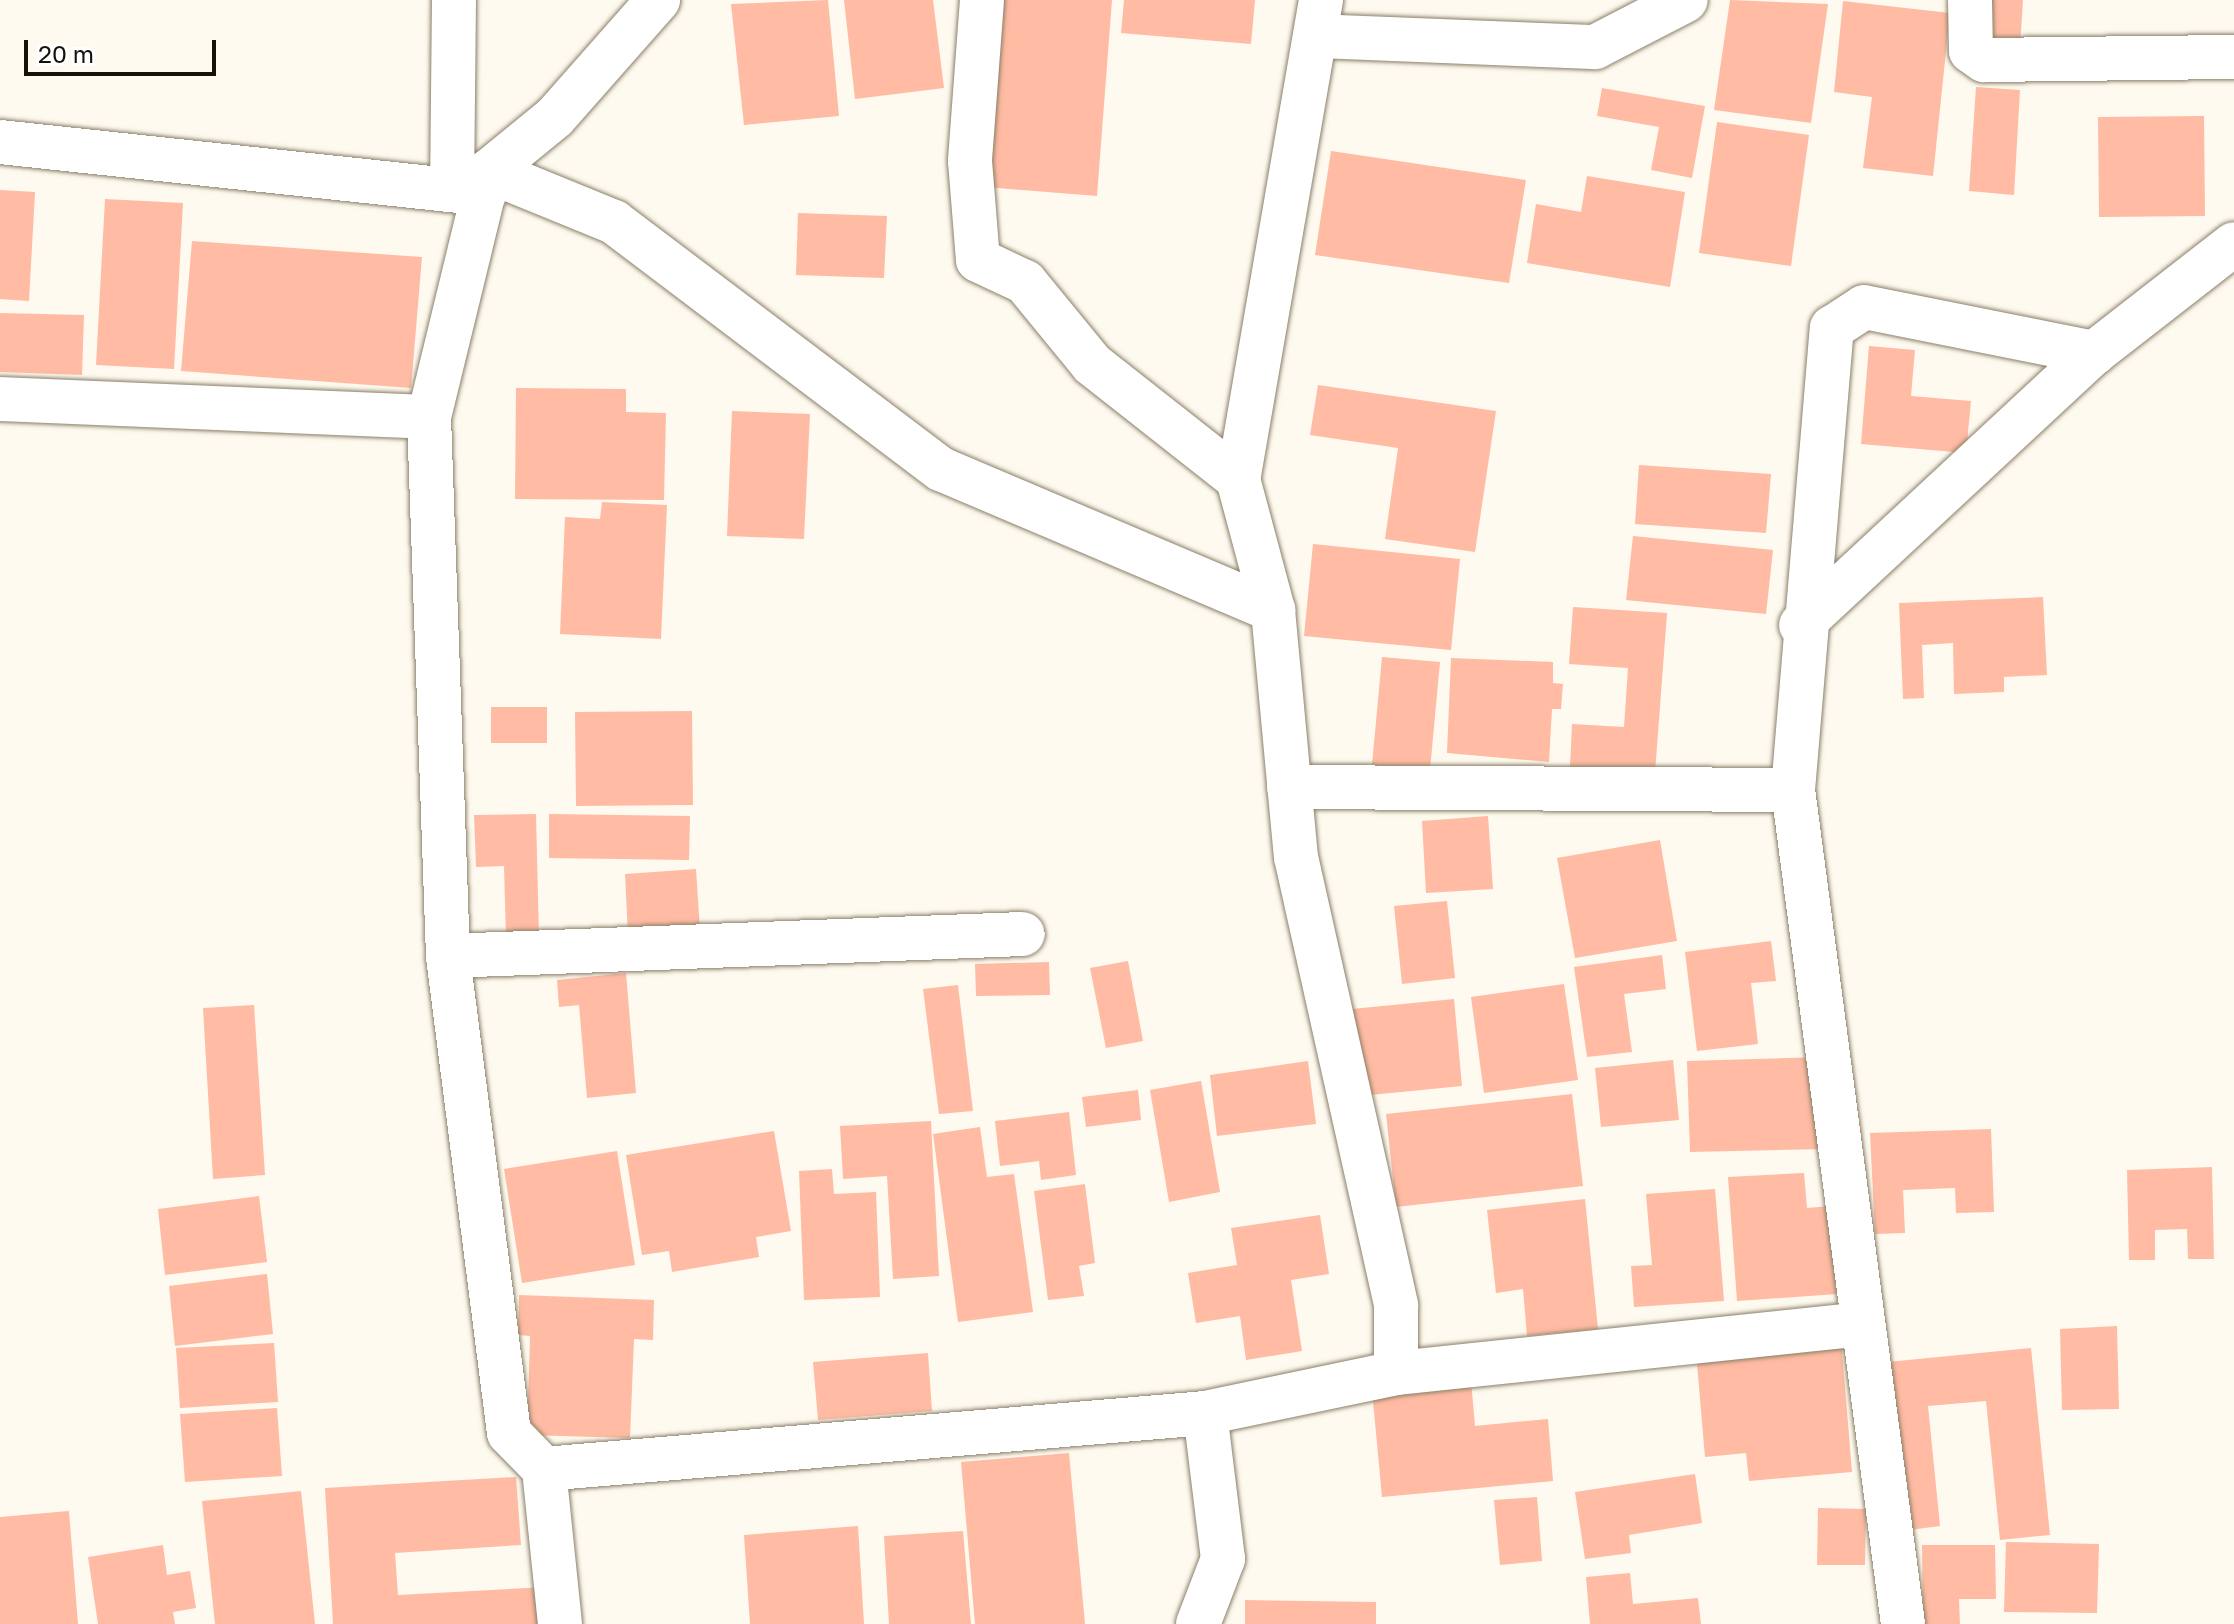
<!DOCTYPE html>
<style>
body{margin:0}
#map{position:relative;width:2234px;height:1624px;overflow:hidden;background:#fefaef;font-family:"Golos Text",sans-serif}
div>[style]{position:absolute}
.building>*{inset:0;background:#ffbba3}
.roads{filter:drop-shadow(0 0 2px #8a7f68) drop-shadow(0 0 2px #8a7f68)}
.street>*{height:44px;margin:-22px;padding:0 22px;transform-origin:22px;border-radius:22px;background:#fff}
span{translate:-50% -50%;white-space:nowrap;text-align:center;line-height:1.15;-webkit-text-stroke:6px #fff;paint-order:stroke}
.scale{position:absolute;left:24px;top:40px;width:192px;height:36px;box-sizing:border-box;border:4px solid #161209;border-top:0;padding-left:10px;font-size:24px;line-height:28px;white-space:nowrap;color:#161209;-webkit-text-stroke:6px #fff;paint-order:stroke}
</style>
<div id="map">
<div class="building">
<div style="clip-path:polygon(828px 0,839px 116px,744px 125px,731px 4px)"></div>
<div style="clip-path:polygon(844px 0,933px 0,944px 88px,855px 99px)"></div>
<div style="clip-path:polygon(999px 0,1112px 0,1097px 196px,985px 187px)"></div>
<div style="clip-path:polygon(1124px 0,1255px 0,1251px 44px,1121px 33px)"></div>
<div style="clip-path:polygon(1730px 0,1828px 4px,1811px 123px,1714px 110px)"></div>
<div style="clip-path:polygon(1991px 0,2023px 0,2020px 48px,1988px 47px)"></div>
<div style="clip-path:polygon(1843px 1px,1950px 13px,1933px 176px,1863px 168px,1872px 97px,1834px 92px)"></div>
<div style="clip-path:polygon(1976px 87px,2020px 90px,2014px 195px,1969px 191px)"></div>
<div style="clip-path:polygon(1602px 88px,1705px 106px,1692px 178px,1651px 170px,1659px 127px,1597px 116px)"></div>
<div style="clip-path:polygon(2204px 116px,2205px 216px,2099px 217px,2098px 117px)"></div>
<div style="clip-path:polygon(1717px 122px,1809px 135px,1791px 266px,1699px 253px)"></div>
<div style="clip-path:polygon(1331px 151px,1526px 180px,1509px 283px,1315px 255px)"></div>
<div style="clip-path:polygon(1587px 176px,1685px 192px,1670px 287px,1527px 263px,1536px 204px,1581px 212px)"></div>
<div style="clip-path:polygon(0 190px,35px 192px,29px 301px,0 299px)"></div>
<div style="clip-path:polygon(105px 199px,183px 203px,174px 369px,96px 365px)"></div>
<div style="clip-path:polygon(798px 213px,887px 216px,884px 278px,796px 275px)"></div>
<div style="clip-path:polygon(192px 241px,422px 257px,411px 388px,181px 371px)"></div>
<div style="clip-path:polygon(0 313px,84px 315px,82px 375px,0 372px)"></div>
<div style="clip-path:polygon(1869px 346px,1915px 350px,1911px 396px,1971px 401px,1966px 453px,1861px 444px)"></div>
<div style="clip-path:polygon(1318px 385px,1496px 411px,1475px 552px,1385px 539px,1398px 448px,1310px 435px)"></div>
<div style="clip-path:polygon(516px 388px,626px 389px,626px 412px,666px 413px,664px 500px,515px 499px)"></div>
<div style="clip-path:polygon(732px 411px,810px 414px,804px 539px,727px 536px)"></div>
<div style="clip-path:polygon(1639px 465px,1771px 474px,1766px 533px,1635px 524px)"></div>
<div style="clip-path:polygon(602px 502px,667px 505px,661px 639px,560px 634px,565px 517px,600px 519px)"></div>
<div style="clip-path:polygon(1633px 536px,1773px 550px,1766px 614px,1626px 600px)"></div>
<div style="clip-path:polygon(1313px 544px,1460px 559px,1451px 650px,1304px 636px)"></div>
<div style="clip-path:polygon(2043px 597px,2047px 675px,2004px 677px,2004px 692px,1954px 694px,1953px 643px,1922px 645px,1924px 698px,1903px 699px,1899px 603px)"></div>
<div style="clip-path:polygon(1573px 607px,1667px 613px,1655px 773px,1570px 767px,1572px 724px,1624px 727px,1628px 668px,1569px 664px)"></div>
<div style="clip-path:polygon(1382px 657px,1440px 662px,1430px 770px,1372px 765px)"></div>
<div style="clip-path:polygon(1451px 658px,1553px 662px,1553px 683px,1563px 684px,1561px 709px,1552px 709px,1549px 762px,1447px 753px)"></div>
<div style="clip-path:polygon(491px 707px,547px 707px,547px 743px,491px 743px)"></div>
<div style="clip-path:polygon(692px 711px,693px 805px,576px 806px,575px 712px)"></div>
<div style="clip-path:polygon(536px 814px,539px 938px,506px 939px,504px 866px,476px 867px,474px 815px)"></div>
<div style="clip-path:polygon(549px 814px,690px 816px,689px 860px,549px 858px)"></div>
<div style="clip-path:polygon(1488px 816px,1493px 889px,1426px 893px,1422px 821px)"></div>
<div style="clip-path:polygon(1660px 840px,1677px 941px,1575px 958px,1557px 858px)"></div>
<div style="clip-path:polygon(696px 869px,700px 930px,628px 936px,625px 874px)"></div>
<div style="clip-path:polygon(1447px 901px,1455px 978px,1402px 984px,1394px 906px)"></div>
<div style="clip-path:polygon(1771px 941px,1776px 981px,1751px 983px,1758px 1044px,1697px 1051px,1685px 952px)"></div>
<div style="clip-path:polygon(1662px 955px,1666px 989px,1624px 994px,1632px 1052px,1587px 1057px,1574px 967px)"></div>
<div style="clip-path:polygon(1128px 961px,1143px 1041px,1106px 1048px,1090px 968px)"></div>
<div style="clip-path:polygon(1049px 962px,1050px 995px,976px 996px,975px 964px)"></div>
<div style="clip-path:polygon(626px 973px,636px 1093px,587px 1098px,579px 1005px,559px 1007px,557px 980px)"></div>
<div style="clip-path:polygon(1564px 984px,1578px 1080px,1484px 1093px,1471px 997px)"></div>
<div style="clip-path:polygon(958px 985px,973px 1111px,939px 1114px,923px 989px)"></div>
<div style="clip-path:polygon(1454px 999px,1462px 1086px,1360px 1096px,1352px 1009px)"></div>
<div style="clip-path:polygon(254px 1005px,265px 1175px,213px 1179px,203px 1008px)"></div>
<div style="clip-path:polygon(1821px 1057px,1824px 1149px,1690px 1152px,1687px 1061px)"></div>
<div style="clip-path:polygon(1673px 1060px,1679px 1120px,1601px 1127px,1595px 1068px)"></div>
<div style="clip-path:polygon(1308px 1061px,1316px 1124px,1217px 1136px,1210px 1075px)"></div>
<div style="clip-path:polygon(1201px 1081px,1220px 1192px,1169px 1202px,1150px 1090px)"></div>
<div style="clip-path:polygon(1138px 1090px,1141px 1120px,1086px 1127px,1082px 1097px)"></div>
<div style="clip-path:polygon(1572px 1094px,1583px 1186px,1396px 1207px,1386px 1114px)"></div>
<div style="clip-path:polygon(1069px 1112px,1076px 1175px,1041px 1180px,1039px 1161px,1000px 1166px,995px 1121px)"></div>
<div style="clip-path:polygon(931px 1121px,939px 1276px,893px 1279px,887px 1176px,843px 1179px,840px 1126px)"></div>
<div style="clip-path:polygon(980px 1127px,987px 1177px,1014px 1174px,1033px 1312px,958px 1322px,933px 1134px)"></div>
<div style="clip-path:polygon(1991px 1129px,1994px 1212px,1956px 1213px,1955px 1188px,1903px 1190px,1905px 1233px,1875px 1234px,1870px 1133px)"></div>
<div style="clip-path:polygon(774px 1131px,791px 1231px,756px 1237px,759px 1257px,672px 1272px,669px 1251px,642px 1255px,626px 1155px)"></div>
<div style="clip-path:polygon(617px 1151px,635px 1265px,522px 1283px,504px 1169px)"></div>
<div style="clip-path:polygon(2212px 1167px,2214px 1259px,2188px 1259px,2187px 1229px,2155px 1230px,2155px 1260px,2129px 1260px,2127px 1170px)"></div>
<div style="clip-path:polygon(832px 1169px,834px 1194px,876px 1192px,880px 1297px,804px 1300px,799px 1171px)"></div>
<div style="clip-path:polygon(1804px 1173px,1807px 1208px,1831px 1206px,1837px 1294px,1737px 1301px,1728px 1177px)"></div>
<div style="clip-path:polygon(1085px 1184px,1095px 1263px,1079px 1266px,1084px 1296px,1048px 1300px,1034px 1191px)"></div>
<div style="clip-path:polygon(1715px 1189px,1724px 1301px,1634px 1307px,1631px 1266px,1652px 1265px,1646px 1194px)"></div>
<div style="clip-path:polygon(259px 1196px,267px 1262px,165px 1275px,158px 1209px)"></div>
<div style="clip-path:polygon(1585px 1199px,1598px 1329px,1527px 1336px,1523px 1289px,1496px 1293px,1487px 1210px)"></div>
<div style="clip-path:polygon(1320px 1215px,1329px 1274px,1291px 1280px,1302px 1351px,1246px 1360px,1240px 1316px,1196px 1323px,1188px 1273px,1237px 1265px,1231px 1228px)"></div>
<div style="clip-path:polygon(267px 1274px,273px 1334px,175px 1346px,169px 1286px)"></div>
<div style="clip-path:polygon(519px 1295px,654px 1300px,653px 1340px,634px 1339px,630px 1438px,527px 1435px,530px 1336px,518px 1335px)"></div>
<div style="clip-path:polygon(2117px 1326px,2119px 1409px,2062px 1410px,2060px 1329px)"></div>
<div style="clip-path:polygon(1841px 1339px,1852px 1472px,1749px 1481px,1746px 1453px,1705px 1457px,1696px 1352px)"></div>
<div style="clip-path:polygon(274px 1343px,278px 1402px,180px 1408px,176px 1348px)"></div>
<div style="clip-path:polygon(2031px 1348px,2050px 1535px,2000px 1540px,1986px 1401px,1928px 1406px,1940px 1526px,1894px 1532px,1877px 1363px)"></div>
<div style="clip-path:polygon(928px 1353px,932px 1411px,818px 1420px,813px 1362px)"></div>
<div style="clip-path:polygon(1471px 1380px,1475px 1426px,1548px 1419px,1553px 1481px,1382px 1497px,1372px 1390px)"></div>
<div style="clip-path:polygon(277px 1408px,282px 1476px,185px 1482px,180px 1414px)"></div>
<div style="clip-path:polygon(1069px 1453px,1085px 1624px,975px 1624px,961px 1462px)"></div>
<div style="clip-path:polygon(1695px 1474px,1702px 1523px,1629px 1535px,1631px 1553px,1585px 1559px,1575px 1492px)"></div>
<div style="clip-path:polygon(516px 1477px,521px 1545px,395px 1553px,398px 1595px,546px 1587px,549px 1624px,333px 1624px,325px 1488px)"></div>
<div style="clip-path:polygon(301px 1491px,315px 1624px,215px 1624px,202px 1501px)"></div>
<div style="clip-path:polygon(1537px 1497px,1542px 1561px,1500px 1565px,1494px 1500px)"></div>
<div style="clip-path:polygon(1818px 1508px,1866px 1509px,1865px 1565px,1817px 1565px)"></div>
<div style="clip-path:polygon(69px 1511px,78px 1624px,0 1624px,0 1517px)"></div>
<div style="clip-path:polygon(858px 1526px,864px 1624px,750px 1624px,744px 1535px)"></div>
<div style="clip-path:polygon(963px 1531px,971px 1624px,889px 1624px,884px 1536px)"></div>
<div style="clip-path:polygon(2006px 1542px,2099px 1544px,2097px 1613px,2004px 1612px)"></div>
<div style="clip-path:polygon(163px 1545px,167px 1575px,190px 1571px,196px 1608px,173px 1612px,175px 1624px,98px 1624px,88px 1557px)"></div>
<div style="clip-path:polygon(1922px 1545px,1995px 1545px,1996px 1599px,1959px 1599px,1960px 1624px,1923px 1624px)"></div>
<div style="clip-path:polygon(1630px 1573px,1633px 1604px,1698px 1598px,1701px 1624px,1590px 1624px,1586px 1577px)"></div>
<div style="clip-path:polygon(1245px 1600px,1376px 1602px,1376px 1624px,1245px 1624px)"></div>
</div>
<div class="roads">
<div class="street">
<div style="left:982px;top:0;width:161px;rotate:94.3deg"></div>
<div style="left:970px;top:161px;width:99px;rotate:85.4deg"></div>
<div style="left:978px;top:260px;width:52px;rotate:25.1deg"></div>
<div style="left:1025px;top:282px;width:106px;rotate:50.7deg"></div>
<div style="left:1092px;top:364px;width:186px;rotate:38.2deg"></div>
<div style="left:1321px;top:0;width:486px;rotate:99.8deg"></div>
<div style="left:1238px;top:479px;width:136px;rotate:75deg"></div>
<div style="left:1273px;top:610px;width:248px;rotate:84.7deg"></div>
<div style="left:1296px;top:857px;width:460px;rotate:77.4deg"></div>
<div style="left:1396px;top:1306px;width:67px;rotate:90deg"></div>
<div style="left:1970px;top:0;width:51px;rotate:88.9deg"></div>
<div style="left:1971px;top:51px;width:16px;rotate:35deg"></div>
<div style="left:1984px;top:60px;width:250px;rotate:-0.7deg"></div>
<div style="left:1316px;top:36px;width:279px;rotate:2.3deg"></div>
<div style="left:1595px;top:47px;width:102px;rotate:-27.3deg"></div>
<div style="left:0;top:142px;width:487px;rotate:6.1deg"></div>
<div style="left:489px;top:171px;width:135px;rotate:22.2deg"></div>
<div style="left:614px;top:222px;width:410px;rotate:37.1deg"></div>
<div style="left:941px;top:469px;width:361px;rotate:23deg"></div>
<div style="left:452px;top:190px;width:190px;rotate:-89.4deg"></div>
<div style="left:0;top:399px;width:429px;rotate:2.4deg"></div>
<div style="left:1801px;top:625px;width:400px;rotate:-42.9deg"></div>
<div style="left:2094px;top:353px;width:177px;rotate:-37.9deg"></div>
<div style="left:1289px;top:787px;width:504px;rotate:0.34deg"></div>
<div style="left:448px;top:956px;width:575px;rotate:-2.19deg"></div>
<div style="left:544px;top:1469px;width:663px;rotate:-4.84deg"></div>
<div style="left:1205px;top:1413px;width:195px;rotate:-11.8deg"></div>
<div style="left:1396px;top:1373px;width:468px;rotate:-6deg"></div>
<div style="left:560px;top:1624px;width:156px;rotate:-95.9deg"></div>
<div style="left:544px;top:1469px;width:50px;rotate:-134.2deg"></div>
<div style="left:509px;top:1433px;width:481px;rotate:-97.3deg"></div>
<div style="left:448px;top:956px;width:539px;rotate:-92.02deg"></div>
<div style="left:429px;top:417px;width:253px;rotate:-76.3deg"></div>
<div style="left:489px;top:171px;width:85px;rotate:-39.3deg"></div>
<div style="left:555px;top:117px;width:156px;rotate:-48.6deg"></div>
<div style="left:1198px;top:1624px;width:70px;rotate:-69deg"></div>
<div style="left:1223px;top:1559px;width:147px;rotate:-97deg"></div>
<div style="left:1903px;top:1624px;width:841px;rotate:-97.51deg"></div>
<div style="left:1793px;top:790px;width:464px;rotate:-85.2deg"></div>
<div style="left:1832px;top:328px;width:38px;rotate:-33deg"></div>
<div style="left:1864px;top:307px;width:235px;rotate:11.3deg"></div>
</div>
</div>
<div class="scale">20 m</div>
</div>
